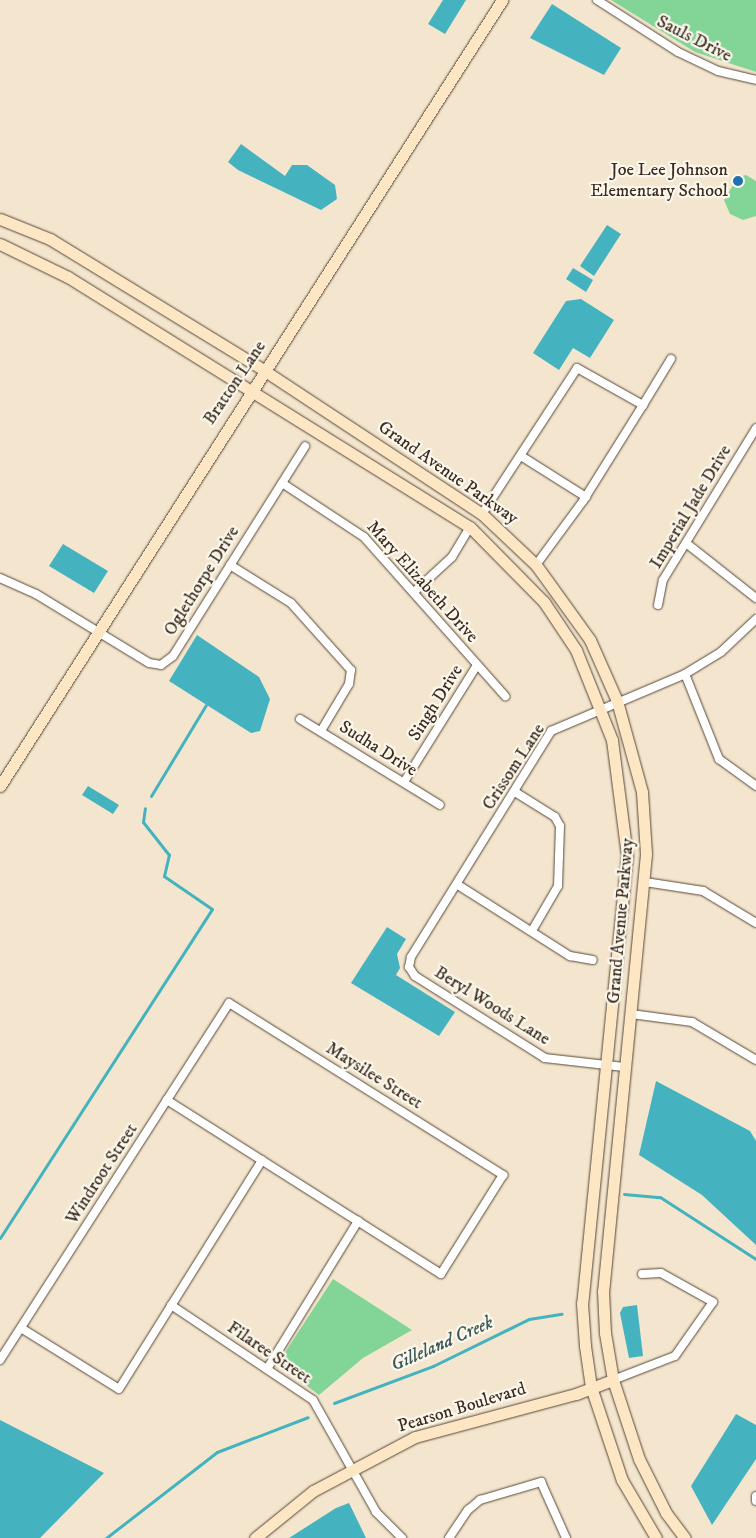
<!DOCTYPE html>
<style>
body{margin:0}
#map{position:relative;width:756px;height:1538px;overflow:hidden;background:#f4e6ce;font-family:"IM FELL DW Pica",serif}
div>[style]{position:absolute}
.green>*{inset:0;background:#83d597}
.water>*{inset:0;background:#44b3bf}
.stream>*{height:3px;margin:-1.5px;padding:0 1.5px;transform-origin:1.5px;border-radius:1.5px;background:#44b3bf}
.roads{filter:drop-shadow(0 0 1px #574638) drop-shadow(0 0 1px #574638)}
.street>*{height:8px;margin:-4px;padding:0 4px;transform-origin:4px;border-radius:4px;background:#fff}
.secondary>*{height:11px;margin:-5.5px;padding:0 5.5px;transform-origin:5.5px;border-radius:5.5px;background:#fce6c4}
.dots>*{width:14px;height:14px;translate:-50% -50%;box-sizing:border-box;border:2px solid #fbf7ec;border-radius:50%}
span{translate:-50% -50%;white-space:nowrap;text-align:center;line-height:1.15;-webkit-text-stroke:4.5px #fbf7ec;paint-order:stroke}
.street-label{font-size:18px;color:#3b2a1e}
.poi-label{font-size:18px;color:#3b2a1e}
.right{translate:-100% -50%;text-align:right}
.water-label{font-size:19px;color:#3e5a56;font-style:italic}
</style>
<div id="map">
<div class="green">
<div style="clip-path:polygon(611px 0,756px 0,756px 72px,695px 52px)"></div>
<div style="clip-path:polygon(746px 175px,756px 181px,756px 216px,743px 220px,730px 214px,724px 200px,738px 177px)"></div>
<div style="clip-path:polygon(333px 1279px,412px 1330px,363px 1358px,319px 1395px,282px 1367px,280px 1360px)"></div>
</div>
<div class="water">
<div style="clip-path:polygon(443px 0,466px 0,445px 34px,428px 24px)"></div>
<div style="clip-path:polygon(552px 4px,621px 48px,604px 75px,530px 38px)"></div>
<div style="clip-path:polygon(241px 144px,285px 176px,292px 165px,307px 165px,335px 185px,337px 199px,321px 210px,238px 170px,228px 162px)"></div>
<div style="clip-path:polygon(607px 225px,621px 234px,594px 276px,580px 266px)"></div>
<div style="clip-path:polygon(573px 268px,593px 280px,586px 292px,566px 279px)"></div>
<div style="clip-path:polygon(581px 299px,614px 320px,590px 358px,573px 348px,559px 370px,533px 353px,566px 301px)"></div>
<div style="clip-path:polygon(63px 544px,108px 571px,94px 593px,49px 566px)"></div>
<div style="clip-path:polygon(197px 635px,259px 677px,270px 699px,260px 731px,251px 733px,169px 681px)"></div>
<div style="clip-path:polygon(88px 786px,119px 805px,113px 814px,82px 795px)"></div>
<div style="clip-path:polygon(387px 927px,406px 939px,397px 954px,400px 968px,396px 975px,455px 1012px,439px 1036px,351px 983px)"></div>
<div style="clip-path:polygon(656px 1081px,750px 1131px,756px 1141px,756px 1245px,702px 1195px,639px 1155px)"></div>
<div style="clip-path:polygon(637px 1305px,643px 1356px,629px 1358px,620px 1313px,623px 1307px)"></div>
<div style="clip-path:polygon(736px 1414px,756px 1425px,756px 1459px,712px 1525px,691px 1486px)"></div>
<div style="clip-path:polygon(0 1420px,104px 1473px,40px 1538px,0 1538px)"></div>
<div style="clip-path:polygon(349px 1503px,366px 1538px,289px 1538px,336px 1508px)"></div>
</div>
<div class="stream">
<div style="left:151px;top:796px;width:106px;rotate:-58.9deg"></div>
<div style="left:624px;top:1194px;width:36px;rotate:5deg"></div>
<div style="left:660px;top:1197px;width:114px;rotate:32.9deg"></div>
<div style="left:0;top:1238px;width:391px;rotate:-57.2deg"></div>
<div style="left:212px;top:909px;width:58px;rotate:-145.5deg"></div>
<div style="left:164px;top:876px;width:22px;rotate:-77deg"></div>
<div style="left:169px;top:855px;width:42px;rotate:-128.2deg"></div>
<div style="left:143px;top:822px;width:14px;rotate:-82deg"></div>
<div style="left:334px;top:1403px;width:106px;rotate:-20.5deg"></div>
<div style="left:433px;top:1366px;width:107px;rotate:-26.1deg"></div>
<div style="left:529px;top:1319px;width:33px;rotate:-9deg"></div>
<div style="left:106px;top:1538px;width:140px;rotate:-37.8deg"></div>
<div style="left:217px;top:1452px;width:97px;rotate:-21deg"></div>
</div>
<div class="roads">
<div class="street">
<div style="left:597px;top:0;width:96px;rotate:32.7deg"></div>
<div style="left:678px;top:52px;width:44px;rotate:25.4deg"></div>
<div style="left:718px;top:71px;width:39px;rotate:13deg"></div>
<div style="left:643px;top:405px;width:54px;rotate:-58.7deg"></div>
<div style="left:521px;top:456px;width:77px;rotate:32.2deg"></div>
<div style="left:282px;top:483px;width:98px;rotate:33.4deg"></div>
<div style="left:364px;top:537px;width:213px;rotate:48.4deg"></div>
<div style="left:482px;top:514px;width:174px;rotate:-56.9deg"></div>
<div style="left:577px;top:368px;width:76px;rotate:29.3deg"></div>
<div style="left:643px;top:405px;width:113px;rotate:122deg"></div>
<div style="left:583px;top:501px;width:79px;rotate:126.3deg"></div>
<div style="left:686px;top:543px;width:89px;rotate:38.2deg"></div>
<div style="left:230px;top:565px;width:72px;rotate:31.9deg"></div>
<div style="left:291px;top:603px;width:90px;rotate:48.2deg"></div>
<div style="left:351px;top:670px;width:14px;rotate:98deg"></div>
<div style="left:349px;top:684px;width:55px;rotate:120.8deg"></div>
<div style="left:0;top:578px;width:39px;rotate:24deg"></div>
<div style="left:36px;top:594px;width:132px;rotate:31.4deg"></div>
<div style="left:149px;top:663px;width:12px;rotate:9deg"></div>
<div style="left:161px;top:665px;width:15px;rotate:-37deg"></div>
<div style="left:173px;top:656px;width:248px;rotate:-57.8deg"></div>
<div style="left:414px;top:592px;width:52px;rotate:-42.6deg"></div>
<div style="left:452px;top:557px;width:35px;rotate:-59deg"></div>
<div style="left:658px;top:605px;width:25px;rotate:-79deg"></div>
<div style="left:663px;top:580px;width:178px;rotate:-58.5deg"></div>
<div style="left:685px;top:674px;width:92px;rotate:68.2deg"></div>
<div style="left:719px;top:759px;width:46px;rotate:36.1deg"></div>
<div style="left:300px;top:719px;width:164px;rotate:31.6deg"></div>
<div style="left:404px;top:782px;width:138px;rotate:-58deg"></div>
<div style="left:515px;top:792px;width:47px;rotate:32deg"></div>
<div style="left:555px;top:817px;width:10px;rotate:61deg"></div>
<div style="left:560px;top:826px;width:60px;rotate:91.9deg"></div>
<div style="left:558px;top:886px;width:50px;rotate:120.2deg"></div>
<div style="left:645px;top:882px;width:59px;rotate:8.8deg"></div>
<div style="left:703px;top:891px;width:62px;rotate:31.1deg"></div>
<div style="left:458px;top:885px;width:133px;rotate:32.4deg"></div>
<div style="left:570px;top:956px;width:23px;rotate:10deg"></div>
<div style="left:631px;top:1014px;width:62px;rotate:7.5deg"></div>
<div style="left:692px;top:1022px;width:74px;rotate:30.7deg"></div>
<div style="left:624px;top:1067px;width:80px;rotate:-173.5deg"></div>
<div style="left:545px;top:1058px;width:154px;rotate:-147.8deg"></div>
<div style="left:415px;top:976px;width:11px;rotate:-124deg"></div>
<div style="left:409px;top:967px;width:10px;rotate:-79deg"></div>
<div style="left:411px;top:957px;width:266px;rotate:-58.2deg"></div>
<div style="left:551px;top:731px;width:146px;rotate:-23deg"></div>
<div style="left:685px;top:674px;width:42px;rotate:-31.4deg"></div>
<div style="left:721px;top:652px;width:48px;rotate:-43.3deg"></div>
<div style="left:171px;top:1305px;width:171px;rotate:33.8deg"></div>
<div style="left:313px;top:1400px;width:129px;rotate:60.6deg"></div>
<div style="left:376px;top:1512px;width:37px;rotate:45deg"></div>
<div style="left:21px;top:1328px;width:115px;rotate:31.9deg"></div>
<div style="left:119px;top:1389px;width:270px;rotate:-58deg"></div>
<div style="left:0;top:1360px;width:424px;rotate:-57.3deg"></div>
<div style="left:229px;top:1003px;width:324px;rotate:32.1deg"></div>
<div style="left:503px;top:1175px;width:117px;rotate:122.1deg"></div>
<div style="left:441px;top:1274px;width:325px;rotate:-147.6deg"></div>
<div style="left:267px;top:1369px;width:174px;rotate:-58.4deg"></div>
<div style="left:613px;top:1380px;width:66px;rotate:-21.2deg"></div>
<div style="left:675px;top:1356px;width:66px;rotate:-54.9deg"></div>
<div style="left:713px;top:1302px;width:60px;rotate:-150.9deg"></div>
<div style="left:661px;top:1273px;width:19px;rotate:177deg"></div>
<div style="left:756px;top:1496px;width:5px;rotate:90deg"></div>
<div style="left:449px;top:1538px;width:34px;rotate:-56deg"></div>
<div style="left:468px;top:1510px;width:16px;rotate:-40deg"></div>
<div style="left:480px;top:1500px;width:64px;rotate:-16.4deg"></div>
<div style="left:541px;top:1482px;width:61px;rotate:65.9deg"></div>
</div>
<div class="secondary">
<div style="left:0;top:219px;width:54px;rotate:21.8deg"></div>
<div style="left:50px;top:239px;width:252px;rotate:31.5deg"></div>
<div style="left:265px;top:371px;width:260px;rotate:33.4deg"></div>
<div style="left:482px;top:514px;width:74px;rotate:43.4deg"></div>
<div style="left:536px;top:565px;width:92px;rotate:54.2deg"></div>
<div style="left:590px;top:640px;width:67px;rotate:66.1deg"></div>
<div style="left:617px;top:701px;width:94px;rotate:74.6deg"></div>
<div style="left:642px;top:792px;width:62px;rotate:86.3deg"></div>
<div style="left:646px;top:854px;width:439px;rotate:95.6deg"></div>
<div style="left:603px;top:1291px;width:42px;rotate:87.3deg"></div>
<div style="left:605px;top:1333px;width:48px;rotate:80.3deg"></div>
<div style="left:613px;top:1380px;width:83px;rotate:71.8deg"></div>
<div style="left:639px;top:1459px;width:60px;rotate:63.4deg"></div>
<div style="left:666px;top:1513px;width:31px;rotate:53deg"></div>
<div style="left:0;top:244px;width:76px;rotate:25.9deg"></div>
<div style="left:68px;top:277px;width:473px;rotate:31.9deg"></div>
<div style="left:470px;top:527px;width:105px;rotate:45.4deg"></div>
<div style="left:544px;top:602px;width:58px;rotate:56.3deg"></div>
<div style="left:576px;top:650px;width:97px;rotate:68.2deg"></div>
<div style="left:612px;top:740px;width:116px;rotate:82.6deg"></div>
<div style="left:627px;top:855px;width:450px;rotate:95.7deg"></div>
<div style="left:582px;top:1303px;width:43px;rotate:86deg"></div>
<div style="left:585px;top:1346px;width:41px;rotate:81.7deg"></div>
<div style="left:591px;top:1387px;width:98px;rotate:71.6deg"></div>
<div style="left:622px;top:1480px;width:67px;rotate:59.6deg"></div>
<div style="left:0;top:786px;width:933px;rotate:-57.43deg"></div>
<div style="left:255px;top:1538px;width:75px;rotate:-39deg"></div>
<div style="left:313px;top:1491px;width:115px;rotate:-27.9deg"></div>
<div style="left:415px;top:1437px;width:167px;rotate:-15deg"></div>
<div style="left:576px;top:1394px;width:40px;rotate:-21deg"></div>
</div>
</div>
<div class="dots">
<div style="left:738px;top:181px;background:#1f6fb2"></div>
</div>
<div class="street-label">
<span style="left:694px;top:39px;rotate:27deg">Sauls Drive</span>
<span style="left:235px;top:383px;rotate:-56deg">Bratton Lane</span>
<span style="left:448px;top:473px;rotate:35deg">Grand Avenue Parkway</span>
<span style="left:691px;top:507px;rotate:-59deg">Imperial Jade Drive</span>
<span style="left:202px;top:581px;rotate:-58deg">Oglethorpe Drive</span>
<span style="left:422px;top:582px;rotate:48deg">Mary Elizabeth Drive</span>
<span style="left:436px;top:703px;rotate:-58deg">Singh Drive</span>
<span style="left:378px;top:749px;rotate:32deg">Sudha Drive</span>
<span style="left:514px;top:767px;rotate:-57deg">Crissom Lane</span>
<span style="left:621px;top:921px;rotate:-85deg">Grand Avenue Parkway</span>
<span style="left:492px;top:1006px;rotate:32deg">Beryl Woods Lane</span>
<span style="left:374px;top:1076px;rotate:32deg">Maysilee Street</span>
<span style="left:102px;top:1174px;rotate:-57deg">Windroot Street</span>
<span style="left:269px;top:1353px;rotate:34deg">Filaree Street</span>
<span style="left:462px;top:1408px;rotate:-17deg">Pearson Boulevard</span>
</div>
<div class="poi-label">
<span class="right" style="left:728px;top:181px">Joe Lee Johnson<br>Elementary School</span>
</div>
<div class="water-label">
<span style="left:442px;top:1344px;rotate:-24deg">Gilleland Creek</span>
</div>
</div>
